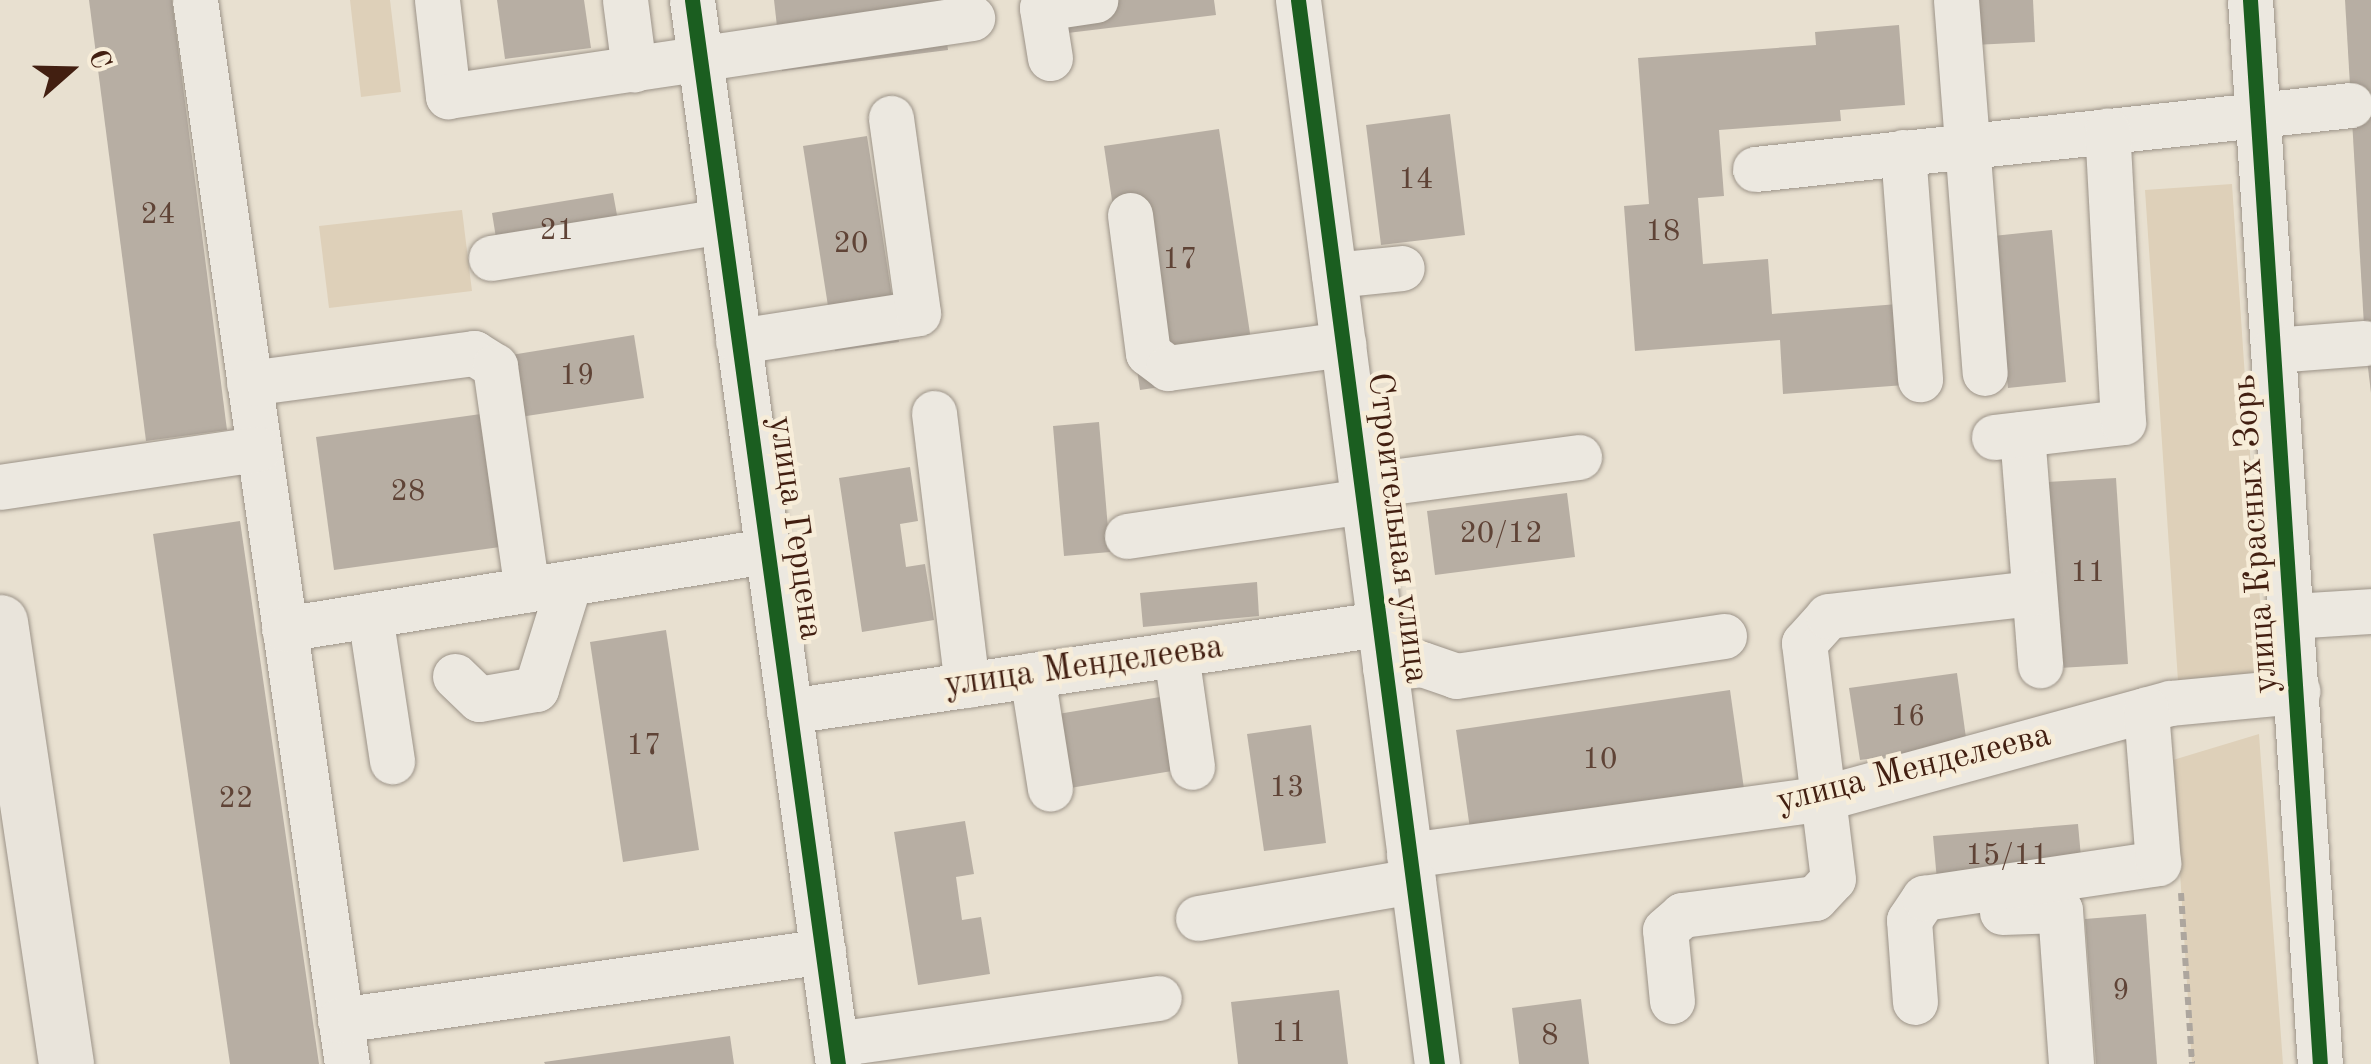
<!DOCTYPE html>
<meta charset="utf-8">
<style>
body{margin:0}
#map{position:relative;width:2371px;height:1064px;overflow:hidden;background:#e8e0d0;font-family:"Old Standard TT",serif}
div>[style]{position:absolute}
.green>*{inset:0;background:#ded0b9}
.building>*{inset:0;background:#b7aea3}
.path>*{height:6px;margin-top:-3px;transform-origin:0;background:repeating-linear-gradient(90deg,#ada69e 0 8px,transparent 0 13px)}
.roads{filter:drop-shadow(0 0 2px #9c9388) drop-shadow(0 0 2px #9c9388)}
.minor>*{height:45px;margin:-22.5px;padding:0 22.5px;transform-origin:22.5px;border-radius:22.5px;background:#ece8e0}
.major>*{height:55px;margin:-27.5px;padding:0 27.5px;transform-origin:27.5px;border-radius:27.5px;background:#e9e4db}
.cycleway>*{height:15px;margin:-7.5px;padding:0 7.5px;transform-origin:7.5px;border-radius:7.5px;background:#1b5e20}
span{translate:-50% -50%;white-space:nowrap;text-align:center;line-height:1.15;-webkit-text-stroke:9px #f7edd9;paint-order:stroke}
.number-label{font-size:30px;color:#5f4336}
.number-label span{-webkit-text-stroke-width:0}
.street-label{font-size:35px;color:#421f11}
.north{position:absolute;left:20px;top:20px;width:100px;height:100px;-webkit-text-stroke:8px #f7edd9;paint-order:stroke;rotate:70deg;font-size:28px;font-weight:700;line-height:40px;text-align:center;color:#421f11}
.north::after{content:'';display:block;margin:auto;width:35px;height:45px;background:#421f11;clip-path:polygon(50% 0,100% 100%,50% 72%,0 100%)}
</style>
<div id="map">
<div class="green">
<div style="clip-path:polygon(350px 0,390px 0,401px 92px,361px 97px)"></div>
<div style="clip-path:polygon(2232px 184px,2265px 675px,2178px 681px,2145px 190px)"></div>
<div style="clip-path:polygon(462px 210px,472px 291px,329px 308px,319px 226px)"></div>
<div style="clip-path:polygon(2259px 734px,2283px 1064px,2192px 1064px,2173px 760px)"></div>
</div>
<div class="building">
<div style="clip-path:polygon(89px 0,172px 0,227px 430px,146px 441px)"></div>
<div style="clip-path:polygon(497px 0,584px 0,591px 48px,505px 59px)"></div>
<div style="clip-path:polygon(774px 0,941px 0,948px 50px,782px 71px)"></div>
<div style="clip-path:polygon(1047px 0,1214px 0,1216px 15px,1051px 35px)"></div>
<div style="clip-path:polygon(1972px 0,2033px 0,2035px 42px,1974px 45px)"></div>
<div style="clip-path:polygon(2345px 0,2371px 0,2371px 393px,2365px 343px)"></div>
<div style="clip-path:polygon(1899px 25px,1905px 105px,1840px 110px,1841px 121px,1719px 130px,1724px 196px,1698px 198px,1703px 264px,1768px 259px,1772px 314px,1898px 304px,1905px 385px,1783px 394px,1780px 340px,1635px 351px,1624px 206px,1649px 204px,1638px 58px,1816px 45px,1815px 32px)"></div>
<div style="clip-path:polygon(1450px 114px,1465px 235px,1381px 245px,1366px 125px)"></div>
<div style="clip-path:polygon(1219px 129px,1256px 373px,1140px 390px,1104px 146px)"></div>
<div style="clip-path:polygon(867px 136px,899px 342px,835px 351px,803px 146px)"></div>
<div style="clip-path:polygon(613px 193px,623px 248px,501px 269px,492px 213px)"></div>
<div style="clip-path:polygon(2052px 230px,2066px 382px,2008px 388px,1993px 236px)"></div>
<div style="clip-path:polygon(634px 335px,644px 398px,520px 417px,511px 355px)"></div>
<div style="clip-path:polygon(481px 414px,500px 547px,334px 570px,316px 437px)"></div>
<div style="clip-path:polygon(1099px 422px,1110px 552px,1064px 556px,1053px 426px)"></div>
<div style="clip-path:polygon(910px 467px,918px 521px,900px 524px,906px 567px,925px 564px,934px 620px,862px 632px,839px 478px)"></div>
<div style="clip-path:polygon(2116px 478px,2128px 664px,2059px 668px,2047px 482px)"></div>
<div style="clip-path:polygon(1567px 493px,1575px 557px,1435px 575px,1427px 511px)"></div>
<div style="clip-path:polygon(240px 521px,319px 1064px,230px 1064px,153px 534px)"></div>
<div style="clip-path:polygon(1257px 582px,1259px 616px,1143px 627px,1140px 593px)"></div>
<div style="clip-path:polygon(666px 630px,699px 850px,623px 862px,590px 642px)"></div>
<div style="clip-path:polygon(1957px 673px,1967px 745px,1860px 760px,1849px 688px)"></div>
<div style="clip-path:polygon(1730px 690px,1744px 789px,1470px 829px,1456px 730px)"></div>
<div style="clip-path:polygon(1160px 697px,1172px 771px,1064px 789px,1052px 715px)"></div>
<div style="clip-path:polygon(1311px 725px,1326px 843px,1264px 851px,1247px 734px)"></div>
<div style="clip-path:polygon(965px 821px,974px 874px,956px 877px,962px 920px,981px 917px,990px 974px,918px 985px,894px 832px)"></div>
<div style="clip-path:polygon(2078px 824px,2084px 890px,1939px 903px,1933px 836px)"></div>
<div style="clip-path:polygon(2146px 914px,2157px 1064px,2096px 1064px,2085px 919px)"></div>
<div style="clip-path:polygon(1339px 990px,1348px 1064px,1238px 1064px,1231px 1002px)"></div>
<div style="clip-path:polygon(1581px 999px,1589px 1064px,1519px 1064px,1512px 1008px)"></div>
<div style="clip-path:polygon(730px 1036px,734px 1064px,545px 1064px,544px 1062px)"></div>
</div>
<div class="path">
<div style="left:2181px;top:893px;width:171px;rotate:86.3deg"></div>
</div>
<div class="roads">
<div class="minor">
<div style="left:195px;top:0;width:1075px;rotate:81.87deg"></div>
<div style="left:437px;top:0;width:97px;rotate:83.5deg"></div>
<div style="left:448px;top:96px;width:530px;rotate:-8.47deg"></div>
<div style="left:625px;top:0;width:70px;rotate:82.6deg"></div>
<div style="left:692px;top:0;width:1074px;rotate:82.19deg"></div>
<div style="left:1298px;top:0;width:1073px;rotate:82.56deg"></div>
<div style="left:1956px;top:0;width:374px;rotate:85.6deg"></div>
<div style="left:2250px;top:0;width:1066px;rotate:86.24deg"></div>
<div style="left:1050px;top:58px;width:51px;rotate:-99.1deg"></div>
<div style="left:1042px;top:8px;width:54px;rotate:-8.6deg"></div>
<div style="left:1903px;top:152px;width:228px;rotate:85.7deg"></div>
<div style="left:1755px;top:169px;width:599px;rotate:-6.13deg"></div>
<div style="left:1130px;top:215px;width:139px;rotate:82.6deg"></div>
<div style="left:1148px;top:353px;width:25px;rotate:37deg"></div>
<div style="left:1168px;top:368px;width:177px;rotate:-7.8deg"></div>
<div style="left:491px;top:258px;width:234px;rotate:-9.1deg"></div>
<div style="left:1334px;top:275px;width:68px;rotate:-5.9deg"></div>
<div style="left:738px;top:341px;width:182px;rotate:-8.8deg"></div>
<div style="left:918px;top:313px;width:197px;rotate:-97.9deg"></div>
<div style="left:2273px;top:350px;width:92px;rotate:-4.4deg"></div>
<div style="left:249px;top:383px;width:227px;rotate:-7.6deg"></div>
<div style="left:474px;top:353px;width:25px;rotate:32deg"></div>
<div style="left:495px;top:366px;width:226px;rotate:81.9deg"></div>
<div style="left:934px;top:413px;width:274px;rotate:83.1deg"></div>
<div style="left:2022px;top:434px;width:232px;rotate:85.5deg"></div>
<div style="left:1994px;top:437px;width:130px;rotate:-6.6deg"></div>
<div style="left:2123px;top:422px;width:292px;rotate:-93.1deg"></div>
<div style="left:1361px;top:486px;width:220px;rotate:-7.6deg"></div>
<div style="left:0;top:487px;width:261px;rotate:-8.4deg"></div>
<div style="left:1127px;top:536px;width:239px;rotate:-8.4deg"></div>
<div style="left:370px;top:615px;width:148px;rotate:81.4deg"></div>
<div style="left:2292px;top:616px;width:79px;rotate:-3.6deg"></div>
<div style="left:284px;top:629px;width:490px;rotate:-9.2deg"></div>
<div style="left:1176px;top:654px;width:114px;rotate:81.9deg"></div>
<div style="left:1385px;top:668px;width:37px;rotate:-6deg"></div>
<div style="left:1422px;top:664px;width:36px;rotate:19deg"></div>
<div style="left:1456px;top:676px;width:271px;rotate:-8.5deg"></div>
<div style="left:1032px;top:675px;width:115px;rotate:81deg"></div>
<div style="left:455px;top:676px;width:33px;rotate:44deg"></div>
<div style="left:479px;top:699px;width:58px;rotate:-10deg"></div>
<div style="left:536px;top:689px;width:111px;rotate:-72.7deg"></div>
<div style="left:789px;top:711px;width:596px;rotate:-8.39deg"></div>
<div style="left:1409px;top:855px;width:418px;rotate:-7.8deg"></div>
<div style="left:1823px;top:798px;width:360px;rotate:-15.3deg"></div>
<div style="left:2170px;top:703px;width:128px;rotate:-5.4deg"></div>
<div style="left:2002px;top:912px;width:58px;rotate:-2deg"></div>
<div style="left:2060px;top:910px;width:154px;rotate:85.9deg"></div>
<div style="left:1198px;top:918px;width:218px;rotate:-9.8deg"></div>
<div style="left:1672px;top:1001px;width:71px;rotate:-95.6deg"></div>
<div style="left:1665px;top:930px;width:23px;rotate:-41deg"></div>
<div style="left:1682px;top:915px;width:134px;rotate:-7.3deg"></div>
<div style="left:1815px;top:898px;width:26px;rotate:-47deg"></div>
<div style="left:1833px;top:879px;width:238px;rotate:-97deg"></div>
<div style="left:1804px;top:643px;width:36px;rotate:-48deg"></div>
<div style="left:1828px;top:616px;width:207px;rotate:-6.4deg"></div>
<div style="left:1915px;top:1002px;width:82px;rotate:-94.2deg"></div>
<div style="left:1909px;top:920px;width:27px;rotate:-56deg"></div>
<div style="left:1924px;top:898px;width:237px;rotate:-8.5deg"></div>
<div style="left:2158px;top:863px;width:154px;rotate:-94.5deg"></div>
<div style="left:340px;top:1020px;width:488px;rotate:-8.1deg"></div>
<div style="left:835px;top:1044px;width:327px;rotate:-8.1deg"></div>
</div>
<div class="major">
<div style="left:0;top:622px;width:447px;rotate:81.5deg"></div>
</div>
</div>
<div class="cycleway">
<div style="left:692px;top:0;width:1074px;rotate:82.19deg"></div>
<div style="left:1298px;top:0;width:1073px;rotate:82.56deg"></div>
<div style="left:2250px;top:0;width:1066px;rotate:86.24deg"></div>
</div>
<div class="number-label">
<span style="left:1416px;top:180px">14</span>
<span style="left:158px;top:215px">24</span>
<span style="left:557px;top:231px">21</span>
<span style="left:1663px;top:232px">18</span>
<span style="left:851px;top:244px">20</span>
<span style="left:1180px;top:260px">17</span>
<span style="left:577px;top:376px">19</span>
<span style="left:408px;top:492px">28</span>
<span style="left:1501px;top:534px">20/12</span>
<span style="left:2088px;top:573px">11</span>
<span style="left:1908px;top:717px">16</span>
<span style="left:644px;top:746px">17</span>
<span style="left:1600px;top:760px">10</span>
<span style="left:1287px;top:788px">13</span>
<span style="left:236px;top:799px">22</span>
<span style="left:2007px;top:856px">15/11</span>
<span style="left:2121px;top:991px">9</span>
<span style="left:1289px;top:1033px">11</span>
<span style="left:1550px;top:1036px">8</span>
</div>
<div class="street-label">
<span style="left:795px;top:528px;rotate:82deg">улица Герцена</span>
<span style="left:1397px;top:528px;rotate:83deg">Строительная улица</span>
<span style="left:2256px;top:534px;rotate:-94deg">улица Красных Зорь</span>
<span style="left:1084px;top:667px;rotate:-8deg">улица Менделеева</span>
<span style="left:1914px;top:769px;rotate:-14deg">улица Менделеева</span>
</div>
<div class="north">С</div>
</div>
